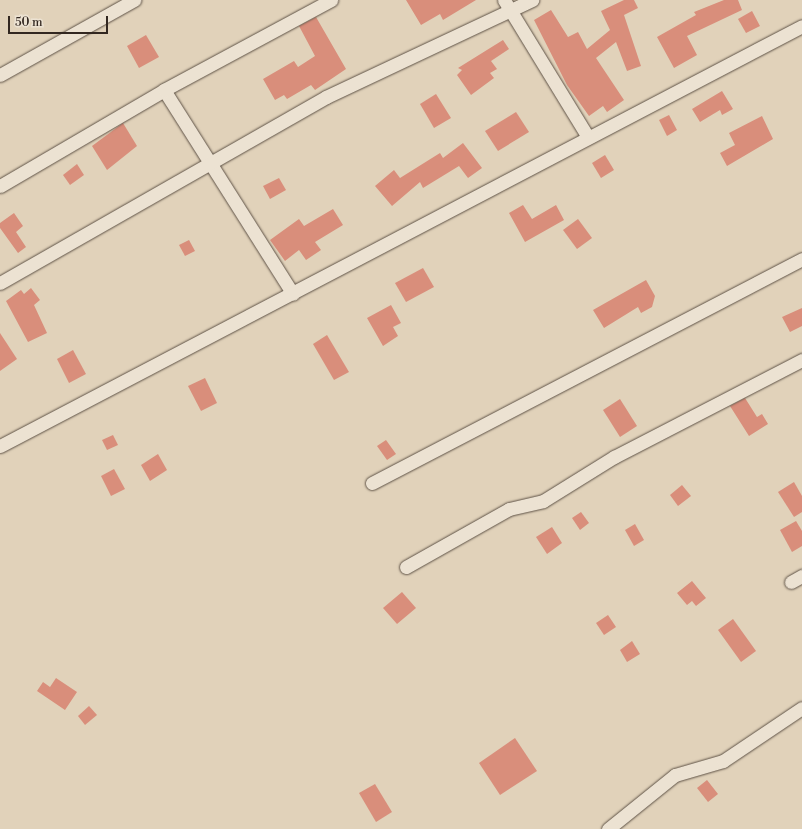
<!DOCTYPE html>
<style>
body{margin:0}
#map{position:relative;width:802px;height:829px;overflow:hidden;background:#e1d2ba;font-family:"Libre Bodoni",serif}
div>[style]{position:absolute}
.building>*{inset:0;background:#d98e7b}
.roads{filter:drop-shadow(0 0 1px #5e5246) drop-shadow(0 0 1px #5e5246)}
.street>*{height:13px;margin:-6.5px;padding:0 6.5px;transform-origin:6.5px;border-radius:6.5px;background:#ece2d2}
span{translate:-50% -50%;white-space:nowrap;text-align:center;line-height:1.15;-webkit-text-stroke:3.5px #ece2d2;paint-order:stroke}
.scale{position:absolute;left:8px;top:16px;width:100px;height:18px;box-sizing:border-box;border:2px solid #322720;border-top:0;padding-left:5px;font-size:12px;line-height:14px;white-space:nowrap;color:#322720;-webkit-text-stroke:3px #ece2d2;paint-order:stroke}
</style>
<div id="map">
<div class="building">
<div style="clip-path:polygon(406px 0,476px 0,443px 20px,440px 14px,421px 25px)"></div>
<div style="clip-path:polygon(624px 0,634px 0,638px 8px,624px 15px,641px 66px,627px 71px,616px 42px,596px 58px,624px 100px,607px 112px,603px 106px,589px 116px,567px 85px,534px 20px,551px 10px,568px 37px,578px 32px,587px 49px,610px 30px,601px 11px)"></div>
<div style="clip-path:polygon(724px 0,738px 0,742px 10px,687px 36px,697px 55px,674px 68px,657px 37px,696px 15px,694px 12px)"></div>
<div style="clip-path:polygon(752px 11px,760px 26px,746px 33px,738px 19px)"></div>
<div style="clip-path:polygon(316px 17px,346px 69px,315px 90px,311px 85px,287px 99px,284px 95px,275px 100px,263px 79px,294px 61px,298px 67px,315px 56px,299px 26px)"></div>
<div style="clip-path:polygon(146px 35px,159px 57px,139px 68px,127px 46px)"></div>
<div style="clip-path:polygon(503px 40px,509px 49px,491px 61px,497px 69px,490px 73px,494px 78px,471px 95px,457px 75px,462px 70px,458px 68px)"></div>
<div style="clip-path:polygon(722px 91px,733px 109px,722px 115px,720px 110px,700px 122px,692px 109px)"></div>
<div style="clip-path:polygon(436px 94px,451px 118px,434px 128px,420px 104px)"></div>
<div style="clip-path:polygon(516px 112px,529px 132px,498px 151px,485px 131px)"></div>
<div style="clip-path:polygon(669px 115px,677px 130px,667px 136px,659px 120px)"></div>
<div style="clip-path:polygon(762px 116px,773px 139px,727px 166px,720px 153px,735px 145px,729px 133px)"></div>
<div style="clip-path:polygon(123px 123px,137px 146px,107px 170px,92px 146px)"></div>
<div style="clip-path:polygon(463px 143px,482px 168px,468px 178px,459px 166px,423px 188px,420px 182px,392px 206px,375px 186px,394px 170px,400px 178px,440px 153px,443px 158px)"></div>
<div style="clip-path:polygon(605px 155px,614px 170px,601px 178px,592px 163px)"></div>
<div style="clip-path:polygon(77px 164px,84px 175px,70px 185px,63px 175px)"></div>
<div style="clip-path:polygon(279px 178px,286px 190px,270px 199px,263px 186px)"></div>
<div style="clip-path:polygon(523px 205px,532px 219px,556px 205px,564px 220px,525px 242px,509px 213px)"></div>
<div style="clip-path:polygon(333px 209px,343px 225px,315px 242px,321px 250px,306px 260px,299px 250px,285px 261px,270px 240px,299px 219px,304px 226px)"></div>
<div style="clip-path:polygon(14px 213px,23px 226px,16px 232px,26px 247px,18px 253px,0 228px,0 223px)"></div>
<div style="clip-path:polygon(578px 219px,592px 238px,577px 249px,563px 230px)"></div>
<div style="clip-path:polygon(189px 240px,195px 251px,185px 256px,179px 245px)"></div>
<div style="clip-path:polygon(423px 268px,434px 287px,406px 302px,395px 283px)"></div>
<div style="clip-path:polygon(646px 280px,655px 296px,652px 307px,641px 313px,638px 307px,604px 328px,593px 310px)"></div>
<div style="clip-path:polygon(31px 288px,40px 300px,34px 305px,47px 333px,28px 342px,6px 301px,21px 290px,24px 294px)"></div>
<div style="clip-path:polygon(391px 305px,401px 323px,393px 327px,398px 336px,383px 346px,367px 318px)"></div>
<div style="clip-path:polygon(802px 308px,802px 326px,790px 332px,782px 317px)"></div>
<div style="clip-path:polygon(0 333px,17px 359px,0 371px)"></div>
<div style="clip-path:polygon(327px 335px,349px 372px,334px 380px,313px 344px)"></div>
<div style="clip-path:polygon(73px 350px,86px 374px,69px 383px,57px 359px)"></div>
<div style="clip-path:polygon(205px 378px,217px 403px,201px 411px,188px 386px)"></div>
<div style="clip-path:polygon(745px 398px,757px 417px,762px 414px,768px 424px,749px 436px,730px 406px)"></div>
<div style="clip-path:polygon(620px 399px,637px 426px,620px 437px,603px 410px)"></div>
<div style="clip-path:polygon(113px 435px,118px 445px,107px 450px,102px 440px)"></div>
<div style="clip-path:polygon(386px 440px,396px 454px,387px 460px,377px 446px)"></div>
<div style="clip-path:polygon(158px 454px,167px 470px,150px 481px,141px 465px)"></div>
<div style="clip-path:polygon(114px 469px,125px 489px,111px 496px,101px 476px)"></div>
<div style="clip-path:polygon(794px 482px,802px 496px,802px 512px,794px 517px,778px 492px)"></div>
<div style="clip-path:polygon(682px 485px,691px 496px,678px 506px,670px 495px)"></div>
<div style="clip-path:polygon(581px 512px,589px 523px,580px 530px,572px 518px)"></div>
<div style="clip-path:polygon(796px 521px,802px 531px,802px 546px,792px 552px,780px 530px)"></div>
<div style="clip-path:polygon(635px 524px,644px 540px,634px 546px,625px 530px)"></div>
<div style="clip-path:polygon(552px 527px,562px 543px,547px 554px,536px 537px)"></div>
<div style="clip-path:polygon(692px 581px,706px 598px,696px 606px,692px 601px,687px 605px,677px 593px)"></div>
<div style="clip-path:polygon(402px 592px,416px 608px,397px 624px,383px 608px)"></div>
<div style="clip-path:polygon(608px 615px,616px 627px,604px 635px,596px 623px)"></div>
<div style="clip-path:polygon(733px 619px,756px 651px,741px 662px,718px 630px)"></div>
<div style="clip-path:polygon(632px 641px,640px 654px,627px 662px,620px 650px)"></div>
<div style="clip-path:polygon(56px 678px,77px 692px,65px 710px,37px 691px,43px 682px,50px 687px)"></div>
<div style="clip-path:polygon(89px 706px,97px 715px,85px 725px,78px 716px)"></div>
<div style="clip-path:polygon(515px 738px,537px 771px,500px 795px,479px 763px)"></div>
<div style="clip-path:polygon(707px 780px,718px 794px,708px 802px,697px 788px)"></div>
<div style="clip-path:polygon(375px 784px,392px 812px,376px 822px,359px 793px)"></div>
</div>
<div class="roads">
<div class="street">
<div style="left:504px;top:0;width:161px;rotate:58.5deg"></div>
<div style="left:0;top:75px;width:154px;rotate:-29.2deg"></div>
<div style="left:164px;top:90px;width:241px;rotate:57.7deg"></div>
<div style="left:0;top:186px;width:190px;rotate:-30.3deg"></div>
<div style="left:164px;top:90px;width:190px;rotate:-28.3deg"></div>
<div style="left:0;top:283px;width:375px;rotate:-29.7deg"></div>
<div style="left:326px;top:97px;width:228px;rotate:-25.2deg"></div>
<div style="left:0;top:446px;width:905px;rotate:-27.64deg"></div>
<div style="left:372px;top:483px;width:485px;rotate:-27.5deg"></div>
<div style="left:406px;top:567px;width:118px;rotate:-29.4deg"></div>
<div style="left:509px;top:509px;width:35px;rotate:-13deg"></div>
<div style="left:543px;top:501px;width:84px;rotate:-31.8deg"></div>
<div style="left:614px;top:457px;width:212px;rotate:-27.3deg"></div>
<div style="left:791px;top:582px;width:13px;rotate:-29deg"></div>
<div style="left:608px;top:829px;width:86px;rotate:-38.9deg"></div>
<div style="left:675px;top:775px;width:50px;rotate:-16.3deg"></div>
<div style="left:723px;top:761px;width:95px;rotate:-33.9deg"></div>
</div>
</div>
<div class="scale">50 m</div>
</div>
